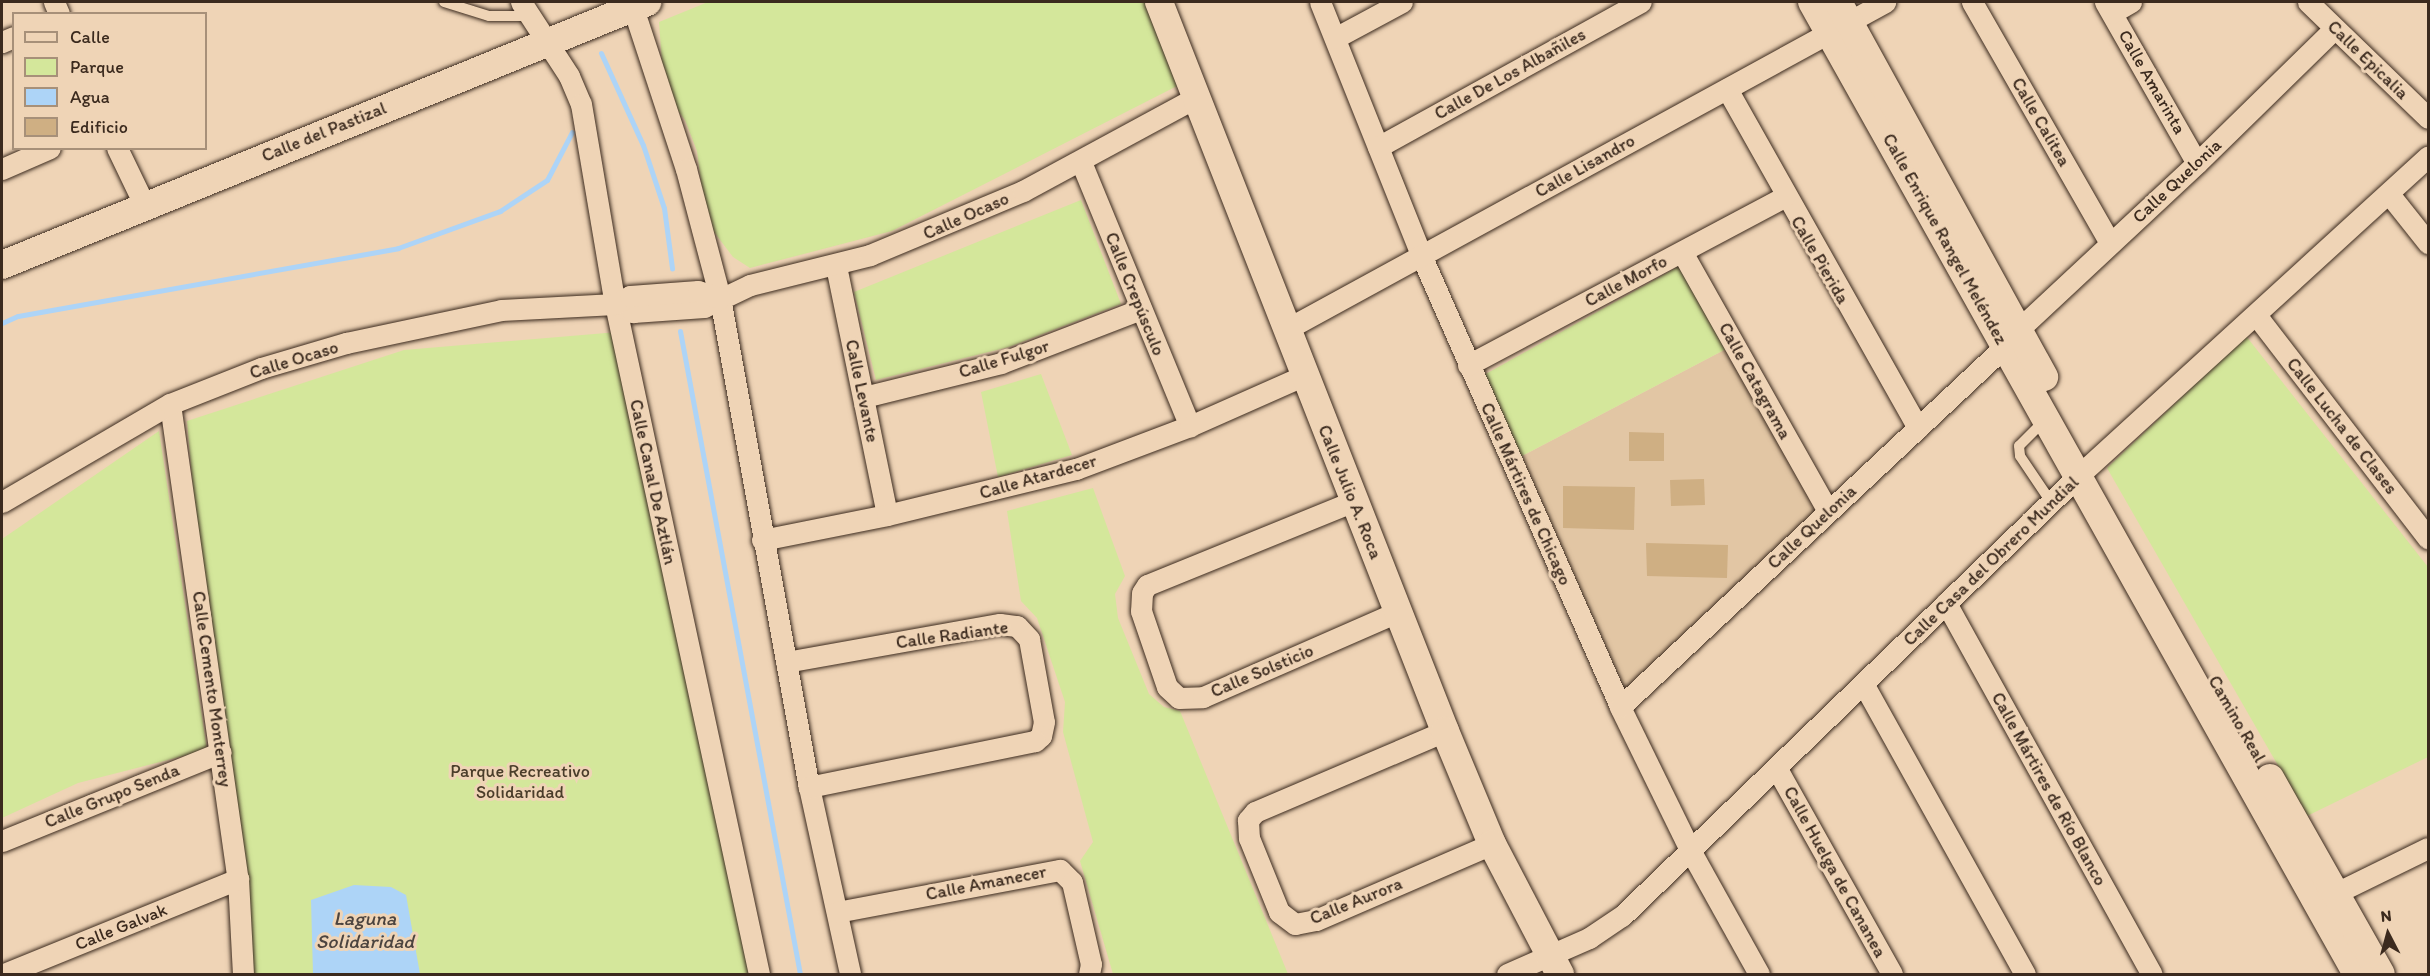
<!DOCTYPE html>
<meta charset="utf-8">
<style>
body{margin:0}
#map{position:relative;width:2430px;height:976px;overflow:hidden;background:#efd4b6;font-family:Itim,sans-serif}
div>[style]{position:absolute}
.built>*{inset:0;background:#e2c6a4}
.green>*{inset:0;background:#d4e79b}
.water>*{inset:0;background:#add4f7}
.stream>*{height:5px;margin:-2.5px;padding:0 2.5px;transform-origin:2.5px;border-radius:2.5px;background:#add4f7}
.building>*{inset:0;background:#cfaf83}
.roads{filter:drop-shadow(0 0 2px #3b2a1e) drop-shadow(0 0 2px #3b2a1e)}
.lane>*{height:10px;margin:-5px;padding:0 5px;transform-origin:5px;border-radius:5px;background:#efd4b6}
.street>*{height:21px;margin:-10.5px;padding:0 10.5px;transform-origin:10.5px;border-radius:10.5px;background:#efd4b6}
.secondary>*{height:28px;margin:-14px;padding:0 14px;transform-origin:14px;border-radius:14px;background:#efd4b6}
span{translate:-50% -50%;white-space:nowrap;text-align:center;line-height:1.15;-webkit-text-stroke:6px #efd4b6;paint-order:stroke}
.street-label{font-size:18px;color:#3b2a1e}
.park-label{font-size:18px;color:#4a3d2a}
.water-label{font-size:20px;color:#4c443f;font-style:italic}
.frame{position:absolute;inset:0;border:3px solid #3b2a1e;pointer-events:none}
.legend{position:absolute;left:12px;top:12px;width:195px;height:138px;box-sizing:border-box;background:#efd4b6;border:2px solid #a79079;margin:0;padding:8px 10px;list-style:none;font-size:18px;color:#3b2a1e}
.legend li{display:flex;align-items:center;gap:12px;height:30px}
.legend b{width:30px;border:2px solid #a79079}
.north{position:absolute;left:2358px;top:904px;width:60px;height:60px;-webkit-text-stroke:4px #efd4b6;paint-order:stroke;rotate:354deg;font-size:16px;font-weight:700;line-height:24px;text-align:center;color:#3b2a1e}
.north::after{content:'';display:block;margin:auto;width:21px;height:27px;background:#3b2a1e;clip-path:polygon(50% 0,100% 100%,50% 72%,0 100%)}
</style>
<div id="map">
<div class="built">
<div style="clip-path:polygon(1726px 349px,1819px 513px,1625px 697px,1520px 457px)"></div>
</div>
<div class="green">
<div style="clip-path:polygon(708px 2px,1147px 2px,1179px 85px,892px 231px,750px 268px,733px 257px,711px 228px,698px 200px,701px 182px,697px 151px,685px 120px,669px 99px,662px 63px,659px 22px)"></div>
<div style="clip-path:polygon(1081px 200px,1121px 304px,1009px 347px,876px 380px,854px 292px)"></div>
<div style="clip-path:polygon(1681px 265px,1726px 349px,1520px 457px,1484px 375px)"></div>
<div style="clip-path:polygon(618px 332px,758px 974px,243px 974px,207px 651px,187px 421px,404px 350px)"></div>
<div style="clip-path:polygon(2246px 336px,2428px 567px,2428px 757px,2307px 816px,2107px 468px)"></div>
<div style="clip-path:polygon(1041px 374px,1072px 455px,998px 477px,981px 392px)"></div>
<div style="clip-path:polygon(159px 431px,207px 750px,78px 783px,2px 818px,2px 539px)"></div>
<div style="clip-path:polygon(1093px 488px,1125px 576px,1115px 594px,1118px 618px,1149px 694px,1164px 707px,1180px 711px,1288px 974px,1113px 974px,1080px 861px,1093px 842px,1063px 732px,1065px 702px,1037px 618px,1021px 601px,1007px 511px)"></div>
</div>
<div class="water">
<div style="clip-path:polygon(354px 885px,391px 887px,406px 895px,420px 974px,313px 974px,311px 900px)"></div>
</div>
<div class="stream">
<div style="left:601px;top:53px;width:101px;rotate:65.5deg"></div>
<div style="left:643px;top:145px;width:66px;rotate:71.6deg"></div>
<div style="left:664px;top:208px;width:61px;rotate:82.4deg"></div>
<div style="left:2px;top:323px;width:17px;rotate:-24deg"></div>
<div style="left:18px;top:316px;width:386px;rotate:-10.1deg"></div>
<div style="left:398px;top:248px;width:109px;rotate:-19.9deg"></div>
<div style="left:500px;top:211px;width:56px;rotate:-33.4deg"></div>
<div style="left:547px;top:180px;width:54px;rotate:-62.5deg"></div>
<div style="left:680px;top:331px;width:654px;rotate:79.43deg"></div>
</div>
<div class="building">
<div style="clip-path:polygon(1629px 432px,1664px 433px,1664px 461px,1629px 461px)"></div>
<div style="clip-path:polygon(1704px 479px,1705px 505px,1671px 506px,1670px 480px)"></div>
<div style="clip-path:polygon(1563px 486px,1635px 487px,1634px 530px,1563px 528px)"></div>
<div style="clip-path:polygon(1646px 543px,1728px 545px,1727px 578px,1647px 576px)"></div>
</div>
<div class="roads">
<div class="lane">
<div style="left:444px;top:2px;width:47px;rotate:17.3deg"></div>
<div style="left:489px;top:16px;width:40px"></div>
<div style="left:2044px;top:421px;width:35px;rotate:135deg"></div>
<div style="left:2019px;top:446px;width:10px;rotate:84deg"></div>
<div style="left:2020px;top:456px;width:55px;rotate:56deg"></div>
</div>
<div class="street">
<div style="left:54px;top:2px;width:13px;rotate:67deg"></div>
<div style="left:521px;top:2px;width:88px;rotate:57deg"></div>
<div style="left:569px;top:76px;width:30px;rotate:67deg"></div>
<div style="left:581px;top:104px;width:203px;rotate:80.4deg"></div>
<div style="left:615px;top:304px;width:685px;rotate:77.87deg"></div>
<div style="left:1320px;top:2px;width:272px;rotate:68.2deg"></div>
<div style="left:1421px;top:255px;width:494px;rotate:66.2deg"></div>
<div style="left:1620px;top:707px;width:159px;rotate:63.9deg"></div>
<div style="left:1690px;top:850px;width:142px;rotate:60.9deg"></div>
<div style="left:1972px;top:2px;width:278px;rotate:60.2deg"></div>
<div style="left:2105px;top:2px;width:185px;rotate:60.3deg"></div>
<div style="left:2308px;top:2px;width:167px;rotate:44deg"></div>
<div style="left:633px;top:8px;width:169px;rotate:71.8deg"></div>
<div style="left:686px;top:169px;width:133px;rotate:75.2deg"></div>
<div style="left:720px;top:298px;width:497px;rotate:79.7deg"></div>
<div style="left:809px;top:787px;width:191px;rotate:77.6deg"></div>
<div style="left:2112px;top:13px;width:22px;rotate:-30deg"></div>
<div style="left:1335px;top:38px;width:76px;rotate:-28.2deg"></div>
<div style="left:2px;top:42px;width:13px;rotate:-23deg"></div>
<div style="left:1727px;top:89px;width:389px;rotate:60.6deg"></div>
<div style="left:1378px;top:147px;width:300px;rotate:-28.9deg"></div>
<div style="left:117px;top:148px;width:62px;rotate:64.3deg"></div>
<div style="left:1081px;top:162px;width:286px;rotate:67.6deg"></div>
<div style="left:2px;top:169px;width:52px;rotate:-23.6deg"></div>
<div style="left:2389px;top:194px;width:63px;rotate:51.5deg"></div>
<div style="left:1682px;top:252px;width:297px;rotate:60.6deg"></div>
<div style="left:836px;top:266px;width:254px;rotate:78.4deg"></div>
<div style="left:615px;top:304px;width:20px;rotate:24deg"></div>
<div style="left:633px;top:312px;width:71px;rotate:-4deg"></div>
<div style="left:704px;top:307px;width:51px;rotate:-25.6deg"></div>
<div style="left:750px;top:285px;width:124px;rotate:-14deg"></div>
<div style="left:870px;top:255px;width:166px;rotate:-22.7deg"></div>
<div style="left:1023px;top:191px;width:198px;rotate:-28.4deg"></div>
<div style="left:2256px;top:315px;width:282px;rotate:52.4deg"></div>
<div style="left:1285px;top:330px;width:684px;rotate:-28.66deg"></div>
<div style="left:2018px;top:330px;width:245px;rotate:-43deg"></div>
<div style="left:2197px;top:163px;width:192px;rotate:-44.4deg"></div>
<div style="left:1468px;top:365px;width:358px;rotate:-28deg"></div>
<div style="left:864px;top:397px;width:141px;rotate:-13.9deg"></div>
<div style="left:1001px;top:363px;width:150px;rotate:-21.1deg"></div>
<div style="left:170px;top:404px;width:480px;rotate:81.9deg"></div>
<div style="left:238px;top:879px;width:95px;rotate:87deg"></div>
<div style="left:1354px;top:501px;width:223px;rotate:157.9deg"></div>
<div style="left:1147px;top:585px;width:9px;rotate:122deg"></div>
<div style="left:1142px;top:593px;width:18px;rotate:93deg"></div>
<div style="left:1141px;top:611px;width:80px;rotate:71.1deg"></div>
<div style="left:1167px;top:687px;width:16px;rotate:43deg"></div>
<div style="left:1179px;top:698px;width:24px;rotate:-2deg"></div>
<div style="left:1203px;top:697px;width:213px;rotate:-23.6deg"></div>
<div style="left:2px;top:502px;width:194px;rotate:-30.3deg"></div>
<div style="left:170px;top:404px;width:98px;rotate:-21.6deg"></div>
<div style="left:261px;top:368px;width:89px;rotate:-16.4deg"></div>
<div style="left:346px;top:343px;width:158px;rotate:-12deg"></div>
<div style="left:501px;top:310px;width:114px;rotate:-3deg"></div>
<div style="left:615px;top:304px;width:17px;rotate:-28deg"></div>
<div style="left:630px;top:296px;width:68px;rotate:-4.2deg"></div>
<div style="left:698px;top:291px;width:23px;rotate:18deg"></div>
<div style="left:762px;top:540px;width:127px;rotate:-11.3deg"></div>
<div style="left:887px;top:515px;width:195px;rotate:-13.7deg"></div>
<div style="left:1076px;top:469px;width:122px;rotate:-20.7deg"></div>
<div style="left:1190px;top:426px;width:124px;rotate:-23.9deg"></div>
<div style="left:1946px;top:603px;width:424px;rotate:61deg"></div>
<div style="left:786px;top:662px;width:217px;rotate:-10.1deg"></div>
<div style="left:1000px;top:624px;width:17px;rotate:7deg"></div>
<div style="left:1017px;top:626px;width:18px;rotate:47deg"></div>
<div style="left:1029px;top:639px;width:84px;rotate:79.8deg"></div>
<div style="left:1044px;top:722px;width:14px;rotate:102deg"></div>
<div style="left:1041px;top:736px;width:8px;rotate:140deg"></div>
<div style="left:1035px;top:741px;width:231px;rotate:168.5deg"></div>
<div style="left:1864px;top:685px;width:331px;rotate:60.9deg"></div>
<div style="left:1620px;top:707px;width:526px;rotate:-43.15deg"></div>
<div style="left:1445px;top:731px;width:207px;rotate:156.9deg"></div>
<div style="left:1255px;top:812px;width:11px;rotate:131deg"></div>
<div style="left:1248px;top:820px;width:18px;rotate:87deg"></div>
<div style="left:1249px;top:838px;width:80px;rotate:67.9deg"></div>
<div style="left:1279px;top:912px;width:20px;rotate:37deg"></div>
<div style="left:1295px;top:924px;width:21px;rotate:-11deg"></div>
<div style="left:1316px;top:920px;width:192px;rotate:-23.4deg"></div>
<div style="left:1777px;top:769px;width:235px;rotate:60.7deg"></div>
<div style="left:2px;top:841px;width:236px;rotate:-22.1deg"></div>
<div style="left:2336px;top:893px;width:102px;rotate:-26.1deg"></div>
<div style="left:837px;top:912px;width:227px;rotate:-10.7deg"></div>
<div style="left:1060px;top:870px;width:17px;rotate:45deg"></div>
<div style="left:1072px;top:882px;width:84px;rotate:77deg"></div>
<div style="left:1091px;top:964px;width:10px;rotate:101deg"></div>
<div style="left:4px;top:974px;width:253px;rotate:-22.1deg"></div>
<div style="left:1507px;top:974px;width:90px;rotate:-23.7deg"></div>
<div style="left:1589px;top:938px;width:40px;rotate:-34deg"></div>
<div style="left:1622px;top:916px;width:634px;rotate:-43.98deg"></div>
<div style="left:2078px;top:476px;width:474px;rotate:-42.4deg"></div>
</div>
<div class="secondary">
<div style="left:1159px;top:2px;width:783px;rotate:68.58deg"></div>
<div style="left:1445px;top:731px;width:122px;rotate:67.4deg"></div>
<div style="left:1492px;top:844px;width:147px;rotate:62.4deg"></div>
<div style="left:1812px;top:2px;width:1114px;rotate:60.72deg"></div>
<div style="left:1838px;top:2px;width:428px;rotate:61.2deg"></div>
<div style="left:2px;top:265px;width:697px;rotate:-22.18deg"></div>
<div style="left:2270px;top:778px;width:225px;rotate:60.5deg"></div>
</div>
</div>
<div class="street-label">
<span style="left:2368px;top:60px;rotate:44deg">Calle Epicalia</span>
<span style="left:1510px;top:74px;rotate:-29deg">Calle De Los Albañiles</span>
<span style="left:2152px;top:82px;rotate:60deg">Calle Amarinta</span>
<span style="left:2041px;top:122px;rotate:60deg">Calle Calitea</span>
<span style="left:324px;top:132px;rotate:-22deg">Calle del Pastizal</span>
<span style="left:1585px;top:166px;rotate:-29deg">Calle Lisandro</span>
<span style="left:2177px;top:181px;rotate:-43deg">Calle Quelonia</span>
<span style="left:966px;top:216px;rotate:-24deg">Calle Ocaso</span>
<span style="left:1945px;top:239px;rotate:61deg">Calle Enrique Rangel Meléndez</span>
<span style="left:1820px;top:260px;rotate:60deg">Calle Pierida</span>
<span style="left:1626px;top:281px;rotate:-28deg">Calle Morfo</span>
<span style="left:1135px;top:294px;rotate:68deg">Calle Crepúsculo</span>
<span style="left:1004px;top:359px;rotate:-17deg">Calle Fulgor</span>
<span style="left:294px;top:360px;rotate:-17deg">Calle Ocaso</span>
<span style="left:1755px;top:381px;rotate:61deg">Calle Catagrama</span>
<span style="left:862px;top:391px;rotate:78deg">Calle Levante</span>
<span style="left:2342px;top:426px;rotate:52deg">Calle Lucha de Clases</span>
<span style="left:1038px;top:477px;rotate:-16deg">Calle Atardecer</span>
<span style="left:653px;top:482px;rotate:78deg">Calle Canal De Aztlán</span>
<span style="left:1350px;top:492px;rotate:68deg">Calle Julio A. Roca</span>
<span style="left:1526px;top:494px;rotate:66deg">Calle Mártires de Chicago</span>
<span style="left:1812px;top:527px;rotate:-43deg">Calle Quelonia</span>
<span style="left:1991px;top:561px;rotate:-44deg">Calle Casa del Obrero Mundial</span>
<span style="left:952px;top:635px;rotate:-8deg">Calle Radiante</span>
<span style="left:1262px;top:671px;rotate:-23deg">Calle Solsticio</span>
<span style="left:212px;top:689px;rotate:82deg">Calle Cemento Monterrey</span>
<span style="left:2237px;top:719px;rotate:60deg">Camino Real</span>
<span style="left:2049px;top:789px;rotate:61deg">Calle Mártires de Río Blanco</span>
<span style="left:112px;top:796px;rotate:-22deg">Calle Grupo Senda</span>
<span style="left:1835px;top:872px;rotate:61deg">Calle Huelga de Cananea</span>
<span style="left:986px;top:883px;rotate:-11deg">Calle Amanecer</span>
<span style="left:1356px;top:901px;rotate:-22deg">Calle Aurora</span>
<span style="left:121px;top:927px;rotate:-22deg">Calle Galvak</span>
</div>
<div class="park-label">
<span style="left:520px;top:782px">Parque Recreativo<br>Solidaridad</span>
</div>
<div class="water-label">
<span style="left:365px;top:930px">Laguna<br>Solidaridad</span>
</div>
<div class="frame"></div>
<ul class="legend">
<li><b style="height:8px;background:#efd4b6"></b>Calle</li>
<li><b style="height:16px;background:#d4e79b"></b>Parque</li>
<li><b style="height:16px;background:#add4f7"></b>Agua</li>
<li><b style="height:16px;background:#cfaf83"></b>Edificio</li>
</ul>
<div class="north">N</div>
</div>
